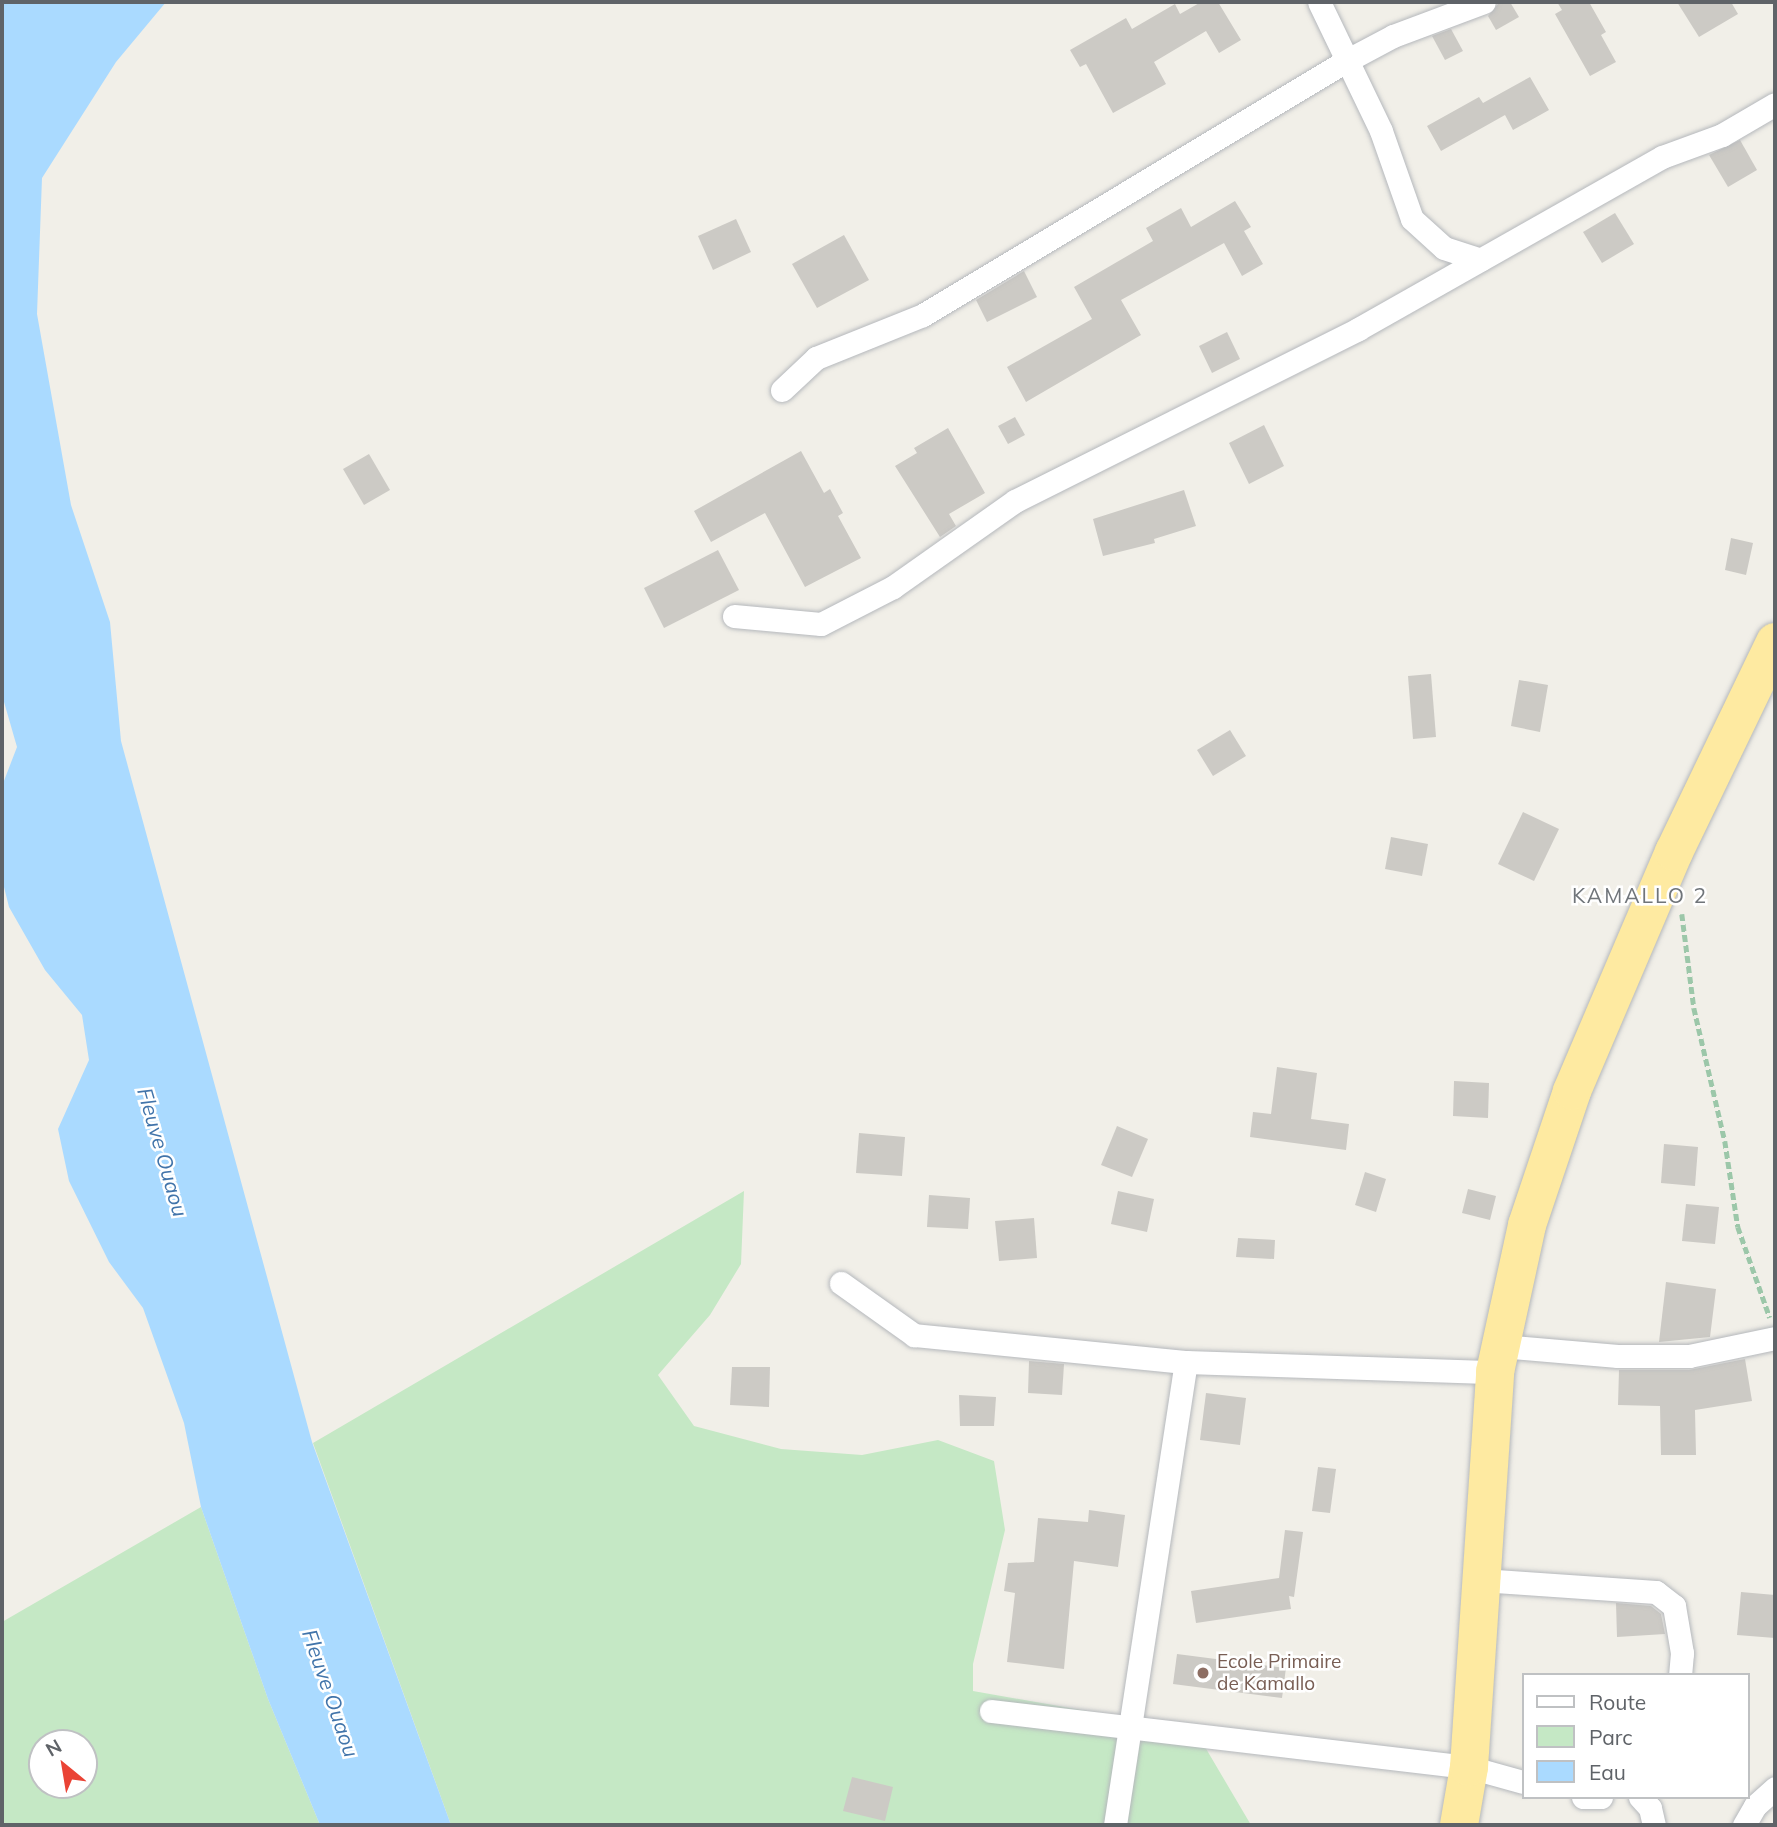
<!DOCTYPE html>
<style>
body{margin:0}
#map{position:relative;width:1777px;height:1827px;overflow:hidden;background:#f1efe8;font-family:Mulish,sans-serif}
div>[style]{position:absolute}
.green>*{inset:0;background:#c5e8c5}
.water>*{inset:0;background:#aadaff}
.building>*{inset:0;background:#cccac5}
.path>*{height:4.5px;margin-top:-2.25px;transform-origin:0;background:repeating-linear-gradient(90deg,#9cc7a9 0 7px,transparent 0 10.5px)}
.roads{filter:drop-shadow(0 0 2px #b5b8bc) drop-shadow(0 0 2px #b5b8bc)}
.minor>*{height:23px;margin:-11.5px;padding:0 11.5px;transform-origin:11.5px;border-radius:11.5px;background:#fff}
.trunk>*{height:38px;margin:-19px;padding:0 19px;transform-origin:19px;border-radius:19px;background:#feeaa1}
.dots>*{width:19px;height:19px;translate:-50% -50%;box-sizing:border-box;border:4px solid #fff;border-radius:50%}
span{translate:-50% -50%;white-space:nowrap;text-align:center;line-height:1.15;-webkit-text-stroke:5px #fff;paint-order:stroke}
.education-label{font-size:19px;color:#785e54}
.left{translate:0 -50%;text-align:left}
.neighbourhood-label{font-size:21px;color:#70757a;letter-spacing:2px}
.water-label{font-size:21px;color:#4174aa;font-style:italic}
.frame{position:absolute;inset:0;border:4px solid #5f6368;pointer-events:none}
.legend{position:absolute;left:1522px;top:1673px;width:228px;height:126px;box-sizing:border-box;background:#fff;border:2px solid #bfc1c3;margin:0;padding:9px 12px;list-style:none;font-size:21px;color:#5f6368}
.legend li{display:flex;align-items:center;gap:14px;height:35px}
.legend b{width:35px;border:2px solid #bfc1c3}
.north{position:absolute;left:28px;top:1729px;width:70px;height:70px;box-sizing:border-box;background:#fff;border:2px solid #bfc1c3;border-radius:50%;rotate:330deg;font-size:19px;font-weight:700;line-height:28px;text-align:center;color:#5f6368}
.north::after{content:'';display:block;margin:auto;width:24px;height:32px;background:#ea4335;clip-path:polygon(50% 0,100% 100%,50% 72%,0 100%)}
</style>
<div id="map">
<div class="green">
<div style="clip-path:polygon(744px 1191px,741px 1264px,710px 1315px,658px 1375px,694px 1426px,781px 1449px,862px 1455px,938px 1440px,994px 1461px,1005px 1530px,973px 1664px,973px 1691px,1195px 1730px,1251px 1825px,451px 1825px,313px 1443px)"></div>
<div style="clip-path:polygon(evenodd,201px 1507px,268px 1699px,320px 1825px,2px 1825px,2px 1622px,201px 1507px,42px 1743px,84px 1743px,84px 1785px,42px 1785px,42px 1743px)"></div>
</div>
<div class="water">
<div style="clip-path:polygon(2px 2px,166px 2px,116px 62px,42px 178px,37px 314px,71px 505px,110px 622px,121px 741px,312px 1442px,451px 1825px,320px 1825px,268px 1699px,201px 1507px,184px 1423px,143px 1308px,109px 1262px,69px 1181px,58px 1129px,89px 1060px,82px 1015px,45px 970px,9px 907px,2px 879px,2px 786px,17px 747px,2px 695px)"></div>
</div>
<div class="building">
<div style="clip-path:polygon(1201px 2px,1218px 2px,1241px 40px,1219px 53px,1206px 31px,1154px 62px,1166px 84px,1113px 113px,1086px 64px,1080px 67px,1070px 50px,1126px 18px,1132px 29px,1175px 4px,1180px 14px)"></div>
<div style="clip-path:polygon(1510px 2px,1519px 17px,1496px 30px,1488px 16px,1498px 4px)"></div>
<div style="clip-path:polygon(1557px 2px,1589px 2px,1606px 32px,1601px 35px,1616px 62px,1590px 76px,1555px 14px,1562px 10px)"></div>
<div style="clip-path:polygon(1677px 2px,1731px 2px,1738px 14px,1699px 37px)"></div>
<div style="clip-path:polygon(1451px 29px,1463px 51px,1445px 60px,1432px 36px)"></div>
<div style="clip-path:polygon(1530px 77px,1549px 110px,1513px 130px,1505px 115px,1441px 151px,1427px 126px,1479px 97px,1483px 103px)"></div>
<div style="clip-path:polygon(1740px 140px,1757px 170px,1728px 187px,1709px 155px)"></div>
<div style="clip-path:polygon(1235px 201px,1251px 227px,1244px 231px,1263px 264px,1242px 276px,1224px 243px,1121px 300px,1141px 335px,1026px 402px,1007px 367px,1092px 319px,1074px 287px,1153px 241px,1146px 228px,1181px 208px,1191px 227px)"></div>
<div style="clip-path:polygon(1615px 213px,1634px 244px,1602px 263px,1583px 232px)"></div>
<div style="clip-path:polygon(736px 219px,751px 252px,713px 270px,698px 236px)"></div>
<div style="clip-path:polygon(844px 235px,869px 280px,817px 308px,792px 264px)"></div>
<div style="clip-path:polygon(1024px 271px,1037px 297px,987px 322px,976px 300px)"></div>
<div style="clip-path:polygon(1227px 332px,1240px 359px,1212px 373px,1199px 346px)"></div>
<div style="clip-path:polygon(1015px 417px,1025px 435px,1008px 444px,998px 426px)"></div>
<div style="clip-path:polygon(1264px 425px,1284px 466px,1249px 484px,1229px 443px)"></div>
<div style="clip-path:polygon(948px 428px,985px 493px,949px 514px,956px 526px,940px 537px,895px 466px,917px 453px,914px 448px)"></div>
<div style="clip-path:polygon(801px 451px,824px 493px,830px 489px,843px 513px,838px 516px,861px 558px,805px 587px,765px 513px,711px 542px,694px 511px)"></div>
<div style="clip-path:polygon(369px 454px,390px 490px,364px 505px,343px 469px)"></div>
<div style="clip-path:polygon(1184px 490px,1196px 526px,1154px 539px,1155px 543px,1103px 556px,1093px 519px)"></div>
<div style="clip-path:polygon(1731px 538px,1753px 543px,1746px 575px,1725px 570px)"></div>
<div style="clip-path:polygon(718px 550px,739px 590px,664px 628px,644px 588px)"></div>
<div style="clip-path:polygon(1431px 674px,1436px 737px,1413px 739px,1408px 676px)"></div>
<div style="clip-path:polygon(1519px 680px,1548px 685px,1540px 732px,1511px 726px)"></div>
<div style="clip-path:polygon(1230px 730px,1246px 756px,1213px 776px,1197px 750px)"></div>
<div style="clip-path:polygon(1523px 812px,1559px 829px,1534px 881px,1498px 864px)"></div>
<div style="clip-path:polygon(1391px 837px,1428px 844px,1422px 876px,1385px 869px)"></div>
<div style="clip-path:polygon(1277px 1067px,1317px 1073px,1311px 1119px,1349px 1124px,1346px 1150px,1250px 1137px,1253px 1112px,1271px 1114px)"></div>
<div style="clip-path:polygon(1454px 1081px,1489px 1083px,1488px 1118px,1453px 1116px)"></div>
<div style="clip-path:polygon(1117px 1126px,1148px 1139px,1132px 1177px,1101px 1165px)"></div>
<div style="clip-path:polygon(859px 1133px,905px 1137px,902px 1176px,856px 1173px)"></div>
<div style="clip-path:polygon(1664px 1144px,1698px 1147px,1695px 1186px,1661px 1183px)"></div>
<div style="clip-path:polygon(1365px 1172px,1386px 1179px,1376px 1212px,1355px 1205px)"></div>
<div style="clip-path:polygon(1468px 1189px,1496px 1196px,1490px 1220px,1462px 1213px)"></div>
<div style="clip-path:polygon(1118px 1191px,1154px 1199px,1147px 1232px,1111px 1224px)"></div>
<div style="clip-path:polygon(929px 1195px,970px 1198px,968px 1229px,927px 1227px)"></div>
<div style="clip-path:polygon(1686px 1204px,1719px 1207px,1715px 1244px,1682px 1241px)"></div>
<div style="clip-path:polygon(1034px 1218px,1037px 1258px,999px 1261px,995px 1221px)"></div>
<div style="clip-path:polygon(1238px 1238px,1275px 1240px,1274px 1259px,1236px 1257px)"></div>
<div style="clip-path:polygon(1666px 1282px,1716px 1289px,1710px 1337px,1659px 1342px)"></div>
<div style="clip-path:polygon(1745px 1359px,1752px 1401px,1695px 1410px,1696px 1455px,1661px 1455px,1660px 1406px,1618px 1405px,1619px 1370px,1689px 1370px)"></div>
<div style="clip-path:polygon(1029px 1361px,1064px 1364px,1062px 1395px,1028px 1393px)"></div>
<div style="clip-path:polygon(732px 1367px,770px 1367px,769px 1407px,730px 1405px)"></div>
<div style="clip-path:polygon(1206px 1393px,1246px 1398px,1240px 1445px,1200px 1440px)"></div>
<div style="clip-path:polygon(959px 1395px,996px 1397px,994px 1426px,960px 1426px)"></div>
<div style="clip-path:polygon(1318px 1467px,1336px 1469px,1330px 1513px,1312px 1511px)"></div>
<div style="clip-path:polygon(1089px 1510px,1125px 1515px,1118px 1567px,1074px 1561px,1064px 1669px,1007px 1662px,1015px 1593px,1004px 1591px,1008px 1563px,1034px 1562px,1038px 1518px,1088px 1522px)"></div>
<div style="clip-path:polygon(1285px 1530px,1303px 1532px,1294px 1597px,1289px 1596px,1291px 1609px,1196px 1623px,1191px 1591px,1279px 1578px)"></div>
<div style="clip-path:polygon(1741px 1592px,1775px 1595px,1775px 1638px,1737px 1635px)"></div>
<div style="clip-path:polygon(1616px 1603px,1651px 1606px,1661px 1614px,1665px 1634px,1617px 1637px)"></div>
<div style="clip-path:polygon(1177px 1654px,1286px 1668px,1282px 1698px,1173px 1684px)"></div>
<div style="clip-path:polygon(852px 1777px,893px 1787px,885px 1821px,843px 1811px)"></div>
</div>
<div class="path">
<div style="left:1682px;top:914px;width:95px;rotate:82.7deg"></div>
<div style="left:1694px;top:1008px;width:137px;rotate:76.9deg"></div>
<div style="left:1725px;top:1141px;width:87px;rotate:81.4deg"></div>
<div style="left:1738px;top:1227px;width:96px;rotate:70.6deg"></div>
</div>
<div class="roads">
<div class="minor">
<div style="left:1319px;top:2px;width:143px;rotate:64.3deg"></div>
<div style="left:1381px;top:131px;width:93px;rotate:70.6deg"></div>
<div style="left:1412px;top:219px;width:43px;rotate:42.2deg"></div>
<div style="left:1444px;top:248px;width:38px;rotate:18deg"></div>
<div style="left:782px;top:390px;width:47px;rotate:-43.3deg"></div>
<div style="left:816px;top:358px;width:115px;rotate:-21.9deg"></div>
<div style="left:923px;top:315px;width:493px;rotate:-31deg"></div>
<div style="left:1346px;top:61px;width:53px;rotate:-28deg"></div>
<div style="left:1393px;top:36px;width:97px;rotate:-20.5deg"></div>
<div style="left:734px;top:616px;width:87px;rotate:5.3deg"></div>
<div style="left:821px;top:624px;width:81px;rotate:-27.2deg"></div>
<div style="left:893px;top:587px;width:149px;rotate:-35.2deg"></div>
<div style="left:1015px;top:501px;width:384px;rotate:-26.6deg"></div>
<div style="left:1358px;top:329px;width:349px;rotate:-29.5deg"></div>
<div style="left:1662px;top:157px;width:64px;rotate:-20.1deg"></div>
<div style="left:1722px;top:135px;width:61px;rotate:-30.3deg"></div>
<div style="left:841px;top:1283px;width:90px;rotate:35.5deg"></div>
<div style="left:914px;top:1335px;width:273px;rotate:5.7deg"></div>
<div style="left:1186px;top:1362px;width:309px;rotate:1.9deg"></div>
<div style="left:1501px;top:1346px;width:117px;rotate:4.9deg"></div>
<div style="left:1618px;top:1356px;width:71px"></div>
<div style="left:1689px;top:1356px;width:88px;rotate:-11.8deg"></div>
<div style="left:1481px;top:1580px;width:175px;rotate:3.9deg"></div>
<div style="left:1656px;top:1592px;width:23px;rotate:38deg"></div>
<div style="left:1674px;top:1606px;width:48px;rotate:80.3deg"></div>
<div style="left:1682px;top:1653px;width:22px;rotate:95deg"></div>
<div style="left:991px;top:1711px;width:481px;rotate:6.7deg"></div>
<div style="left:1469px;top:1767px;width:56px;rotate:15.5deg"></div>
<div style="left:1583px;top:1797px;width:18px"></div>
<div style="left:1640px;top:1797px;width:15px;rotate:48deg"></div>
<div style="left:1650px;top:1808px;width:17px;rotate:77deg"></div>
<div style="left:1115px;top:1825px;width:468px;rotate:-81.3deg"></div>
<div style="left:1744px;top:1825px;width:22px;rotate:-60deg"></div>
<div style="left:1755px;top:1806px;width:27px;rotate:-42deg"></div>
</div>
<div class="trunk">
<div style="left:1459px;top:1825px;width:59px;rotate:-80.2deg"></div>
<div style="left:1469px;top:1767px;width:396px;rotate:-86.2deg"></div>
<div style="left:1495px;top:1372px;width:150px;rotate:-77.7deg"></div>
<div style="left:1527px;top:1225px;width:141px;rotate:-71.4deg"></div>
<div style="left:1572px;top:1091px;width:260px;rotate:-66.9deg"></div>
<div style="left:1674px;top:852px;width:233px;rotate:-64.3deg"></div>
</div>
</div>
<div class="dots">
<div style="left:1203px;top:1673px;background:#8d6e63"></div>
</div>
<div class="education-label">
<span class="left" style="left:1217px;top:1673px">Ecole Primaire<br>de Kamallo</span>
</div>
<div class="neighbourhood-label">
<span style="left:1640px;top:895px">KAMALLO 2</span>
</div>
<div class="water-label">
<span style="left:163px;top:1152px;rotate:74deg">Fleuve Ouaou</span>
<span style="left:331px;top:1693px;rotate:71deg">Fleuve Ouaou</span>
</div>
<div class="frame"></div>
<ul class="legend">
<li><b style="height:9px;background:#fff"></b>Route</li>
<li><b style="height:19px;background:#c5e8c5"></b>Parc</li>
<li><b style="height:19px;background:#aadaff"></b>Eau</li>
</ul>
<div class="north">N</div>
</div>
